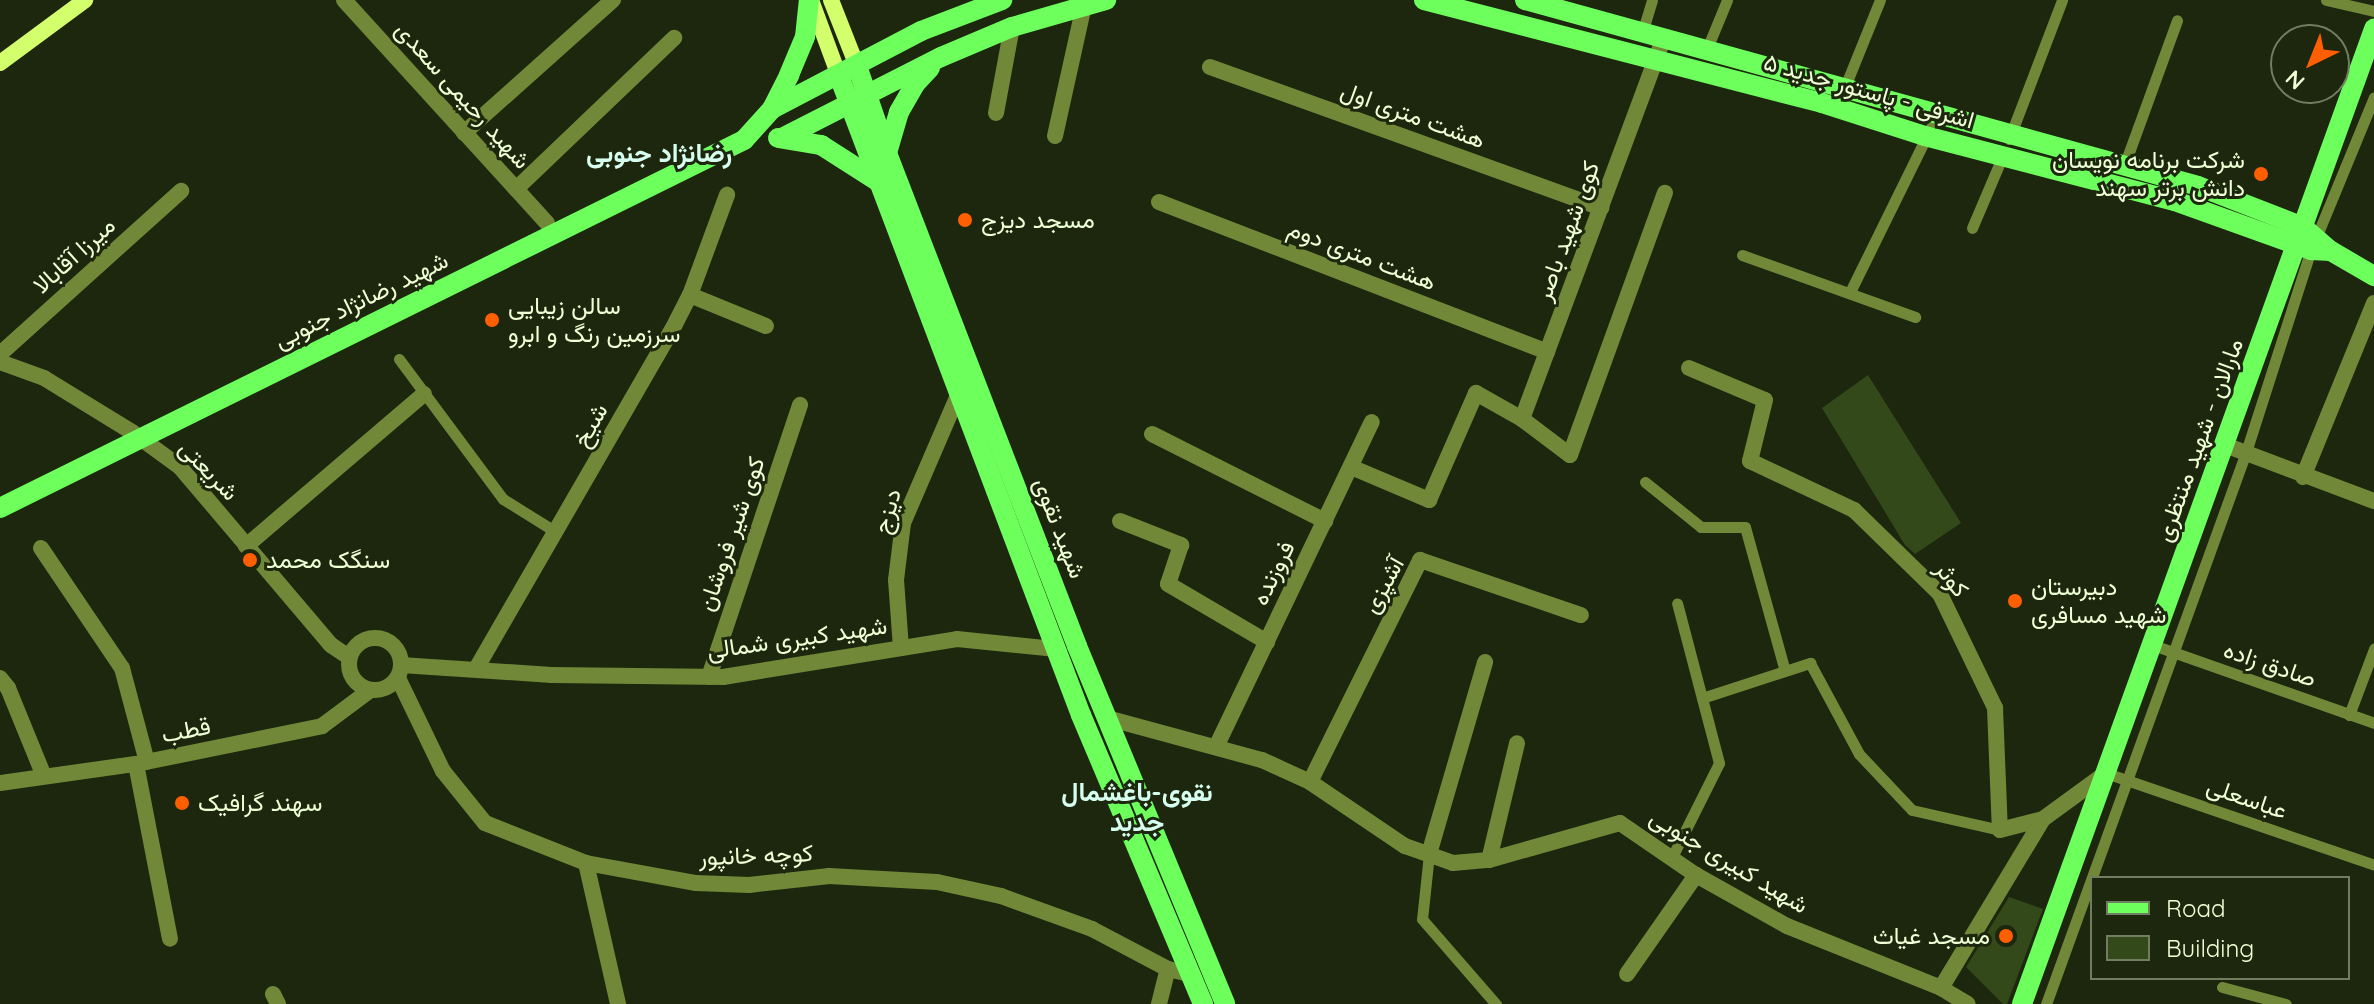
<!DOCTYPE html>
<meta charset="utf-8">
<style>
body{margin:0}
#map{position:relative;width:2374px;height:1004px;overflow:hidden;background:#1c270e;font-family:Quicksand,Vazirmatn,sans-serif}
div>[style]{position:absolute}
.building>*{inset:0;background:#33491a}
.lane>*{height:11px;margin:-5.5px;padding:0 5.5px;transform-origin:5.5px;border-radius:5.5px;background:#708838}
.street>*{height:16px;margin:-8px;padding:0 8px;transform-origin:8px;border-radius:8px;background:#708838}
.street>.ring{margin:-8px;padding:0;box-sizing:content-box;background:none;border:16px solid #708838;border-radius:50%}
.secondary>*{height:16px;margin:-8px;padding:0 8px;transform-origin:8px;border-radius:8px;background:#d4ff6c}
.primary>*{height:20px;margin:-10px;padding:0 10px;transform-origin:10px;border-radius:10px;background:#6dff5c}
.dots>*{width:22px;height:22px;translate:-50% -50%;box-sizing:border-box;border:4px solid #1c270e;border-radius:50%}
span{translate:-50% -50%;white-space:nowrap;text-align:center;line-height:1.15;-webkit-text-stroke:6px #1c270e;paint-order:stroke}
.street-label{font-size:24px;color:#efffd5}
.poi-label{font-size:24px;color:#efffd5}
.right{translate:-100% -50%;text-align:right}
.left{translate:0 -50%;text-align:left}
.neighbourhood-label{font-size:26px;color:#d7fff0;font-weight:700}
.legend{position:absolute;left:2090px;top:876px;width:260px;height:104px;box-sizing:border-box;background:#1c270e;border:2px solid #707d5e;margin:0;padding:10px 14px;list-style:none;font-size:24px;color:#efffd5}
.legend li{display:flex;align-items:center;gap:16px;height:40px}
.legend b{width:40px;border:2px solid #707d5e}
.north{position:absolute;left:2270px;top:24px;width:80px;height:80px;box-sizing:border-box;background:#1c270e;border:2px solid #707d5e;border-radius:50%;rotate:223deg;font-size:22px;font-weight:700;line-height:32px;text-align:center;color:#efffd5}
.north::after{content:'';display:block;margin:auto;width:28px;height:36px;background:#ff5e01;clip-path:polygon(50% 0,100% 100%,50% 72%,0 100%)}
</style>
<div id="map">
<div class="building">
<div style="clip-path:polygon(1868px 375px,1961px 523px,1915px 554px,1905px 545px,1822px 408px)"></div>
<div style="clip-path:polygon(2009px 897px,2043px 909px,2007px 1004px,2003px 1004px,1966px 967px)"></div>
</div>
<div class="lane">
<div style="left:2326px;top:0;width:49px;rotate:12.9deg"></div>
<div style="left:1642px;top:33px;width:34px;rotate:-73deg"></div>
<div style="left:1706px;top:51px;width:55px;rotate:-67.6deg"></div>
<div style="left:1844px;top:89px;width:96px;rotate:-68deg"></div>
<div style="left:2009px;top:139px;width:149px;rotate:-69.1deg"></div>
<div style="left:2124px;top:166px;width:155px;rotate:-70deg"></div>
<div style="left:1972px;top:228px;width:79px;rotate:-67deg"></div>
<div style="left:1742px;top:255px;width:184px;rotate:19.7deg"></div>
<div style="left:1850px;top:292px;width:197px;rotate:-63.8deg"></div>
<div style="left:399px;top:359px;width:174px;rotate:53.4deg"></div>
<div style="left:503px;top:499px;width:62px;rotate:31.9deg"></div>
<div style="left:1645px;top:482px;width:72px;rotate:38.8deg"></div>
<div style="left:1701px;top:527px;width:44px"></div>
<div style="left:1745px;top:527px;width:149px;rotate:74.5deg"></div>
<div style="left:2153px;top:645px;width:234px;rotate:19.4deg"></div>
<div style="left:1702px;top:698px;width:114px;rotate:-18deg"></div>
<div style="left:1810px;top:663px;width:103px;rotate:61.7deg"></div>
<div style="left:1859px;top:754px;width:77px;rotate:46.6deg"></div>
<div style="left:1912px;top:810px;width:90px;rotate:12.8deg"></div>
<div style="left:2349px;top:715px;width:71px;rotate:-69.3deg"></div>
<div style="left:2106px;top:773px;width:283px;rotate:18.9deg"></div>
<div style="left:1429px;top:854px;width:65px;rotate:96.1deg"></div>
<div style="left:1422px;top:919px;width:113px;rotate:49deg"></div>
<div style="left:1672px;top:857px;width:105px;rotate:-63.4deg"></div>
<div style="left:1719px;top:763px;width:165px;rotate:-104.7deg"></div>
<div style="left:2222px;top:987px;width:66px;rotate:14.9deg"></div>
<div style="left:2046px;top:1004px;width:584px;rotate:-70.08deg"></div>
<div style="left:2245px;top:455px;width:215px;rotate:-72.2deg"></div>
<div style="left:2311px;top:250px;width:165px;rotate:-67.6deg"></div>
</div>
<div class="street">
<div style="left:344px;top:0;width:302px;rotate:47.7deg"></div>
<div style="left:1210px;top:67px;width:416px;rotate:19.8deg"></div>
<div style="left:996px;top:113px;width:87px;rotate:-79.5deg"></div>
<div style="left:464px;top:133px;width:200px;rotate:-41.8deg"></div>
<div style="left:1055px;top:136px;width:134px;rotate:-77.5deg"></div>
<div style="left:516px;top:189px;width:219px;rotate:-43.7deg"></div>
<div style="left:1159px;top:202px;width:416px;rotate:21.1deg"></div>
<div style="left:690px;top:295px;width:82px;rotate:22.2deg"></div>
<div style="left:0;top:354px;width:244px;rotate:-42deg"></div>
<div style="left:0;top:362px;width:47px;rotate:20deg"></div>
<div style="left:44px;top:378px;width:103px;rotate:31.5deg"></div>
<div style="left:132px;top:432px;width:59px;rotate:36.1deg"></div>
<div style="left:180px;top:467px;width:233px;rotate:49.7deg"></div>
<div style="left:331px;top:645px;width:22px;rotate:34deg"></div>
<div style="left:1689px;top:368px;width:82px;rotate:22.8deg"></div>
<div style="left:1765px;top:400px;width:63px;rotate:103.8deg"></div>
<div style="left:1750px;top:461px;width:115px;rotate:25.2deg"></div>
<div style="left:1854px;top:510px;width:120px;rotate:44.3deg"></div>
<div style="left:1940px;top:594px;width:127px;rotate:64.2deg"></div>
<div style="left:1995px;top:708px;width:122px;rotate:87.7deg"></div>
<div style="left:2000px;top:830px;width:44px;rotate:-14.3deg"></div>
<div style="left:2043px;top:819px;width:78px;rotate:-36.1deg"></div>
<div style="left:1522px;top:419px;width:405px;rotate:-69.6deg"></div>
<div style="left:1152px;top:434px;width:194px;rotate:26.7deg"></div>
<div style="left:2225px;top:445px;width:159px;rotate:20.6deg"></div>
<div style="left:1351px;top:467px;width:85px;rotate:22.9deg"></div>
<div style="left:1429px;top:500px;width:117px;rotate:-66.3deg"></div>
<div style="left:1476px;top:393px;width:53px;rotate:29.5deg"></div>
<div style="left:1522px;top:419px;width:60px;rotate:36.9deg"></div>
<div style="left:1570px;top:455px;width:279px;rotate:-70.1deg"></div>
<div style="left:2303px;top:477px;width:188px;rotate:-67.8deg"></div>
<div style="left:1120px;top:521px;width:66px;rotate:21.5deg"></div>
<div style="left:1181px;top:545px;width:41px;rotate:108.4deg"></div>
<div style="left:1168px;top:584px;width:115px;rotate:30.4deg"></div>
<div style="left:246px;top:546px;width:234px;rotate:-40.5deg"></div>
<div style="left:41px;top:548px;width:145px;rotate:56deg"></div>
<div style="left:122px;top:668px;width:97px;rotate:75.1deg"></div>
<div class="ring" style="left:349px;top:638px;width:36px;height:36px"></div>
<div style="left:901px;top:648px;width:68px;rotate:-94.2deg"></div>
<div style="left:896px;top:580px;width:57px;rotate:-83deg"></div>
<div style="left:903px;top:523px;width:139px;rotate:-66.7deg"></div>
<div style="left:401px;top:665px;width:151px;rotate:3.8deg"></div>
<div style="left:552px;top:675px;width:171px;rotate:0.7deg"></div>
<div style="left:723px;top:677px;width:237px;rotate:-9.2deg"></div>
<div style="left:957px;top:639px;width:100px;rotate:5.8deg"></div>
<div style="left:476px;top:669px;width:392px;rotate:-60deg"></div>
<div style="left:672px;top:330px;width:39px;rotate:-63deg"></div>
<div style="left:690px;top:295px;width:107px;rotate:-69.7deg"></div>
<div style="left:709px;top:677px;width:287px;rotate:-71.5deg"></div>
<div style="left:0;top:678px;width:13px;rotate:51deg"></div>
<div style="left:8px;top:688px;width:95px;rotate:67.8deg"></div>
<div style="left:398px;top:678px;width:103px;rotate:64.2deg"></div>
<div style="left:443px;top:771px;width:67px;rotate:51.1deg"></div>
<div style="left:485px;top:823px;width:109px;rotate:21.6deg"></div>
<div style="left:586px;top:863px;width:112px;rotate:10.3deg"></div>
<div style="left:696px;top:883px;width:53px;rotate:2.2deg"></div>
<div style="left:749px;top:885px;width:81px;rotate:-6.4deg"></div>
<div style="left:829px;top:876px;width:108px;rotate:3.2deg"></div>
<div style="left:937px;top:882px;width:66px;rotate:12.3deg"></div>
<div style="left:1001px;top:896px;width:97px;rotate:19.9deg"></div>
<div style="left:1092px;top:929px;width:86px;rotate:27.8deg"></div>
<div style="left:1168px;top:969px;width:23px;rotate:13deg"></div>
<div style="left:1107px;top:718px;width:161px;rotate:15.2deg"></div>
<div style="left:1262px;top:760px;width:53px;rotate:24.6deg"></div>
<div style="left:1310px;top:782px;width:115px;rotate:34deg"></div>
<div style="left:1405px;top:846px;width:51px;rotate:19.5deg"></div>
<div style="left:1453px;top:863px;width:36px;rotate:-5deg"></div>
<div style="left:1489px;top:860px;width:136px;rotate:-15.8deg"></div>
<div style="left:1620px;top:823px;width:92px;rotate:34.4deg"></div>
<div style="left:1696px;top:875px;width:104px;rotate:29.3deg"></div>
<div style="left:1787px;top:926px;width:166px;rotate:21.9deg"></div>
<div style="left:1941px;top:988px;width:31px;rotate:31deg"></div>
<div style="left:1217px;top:745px;width:358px;rotate:-64.4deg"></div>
<div style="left:136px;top:764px;width:178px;rotate:79deg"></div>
<div style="left:1310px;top:782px;width:248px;rotate:-63.6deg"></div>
<div style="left:1420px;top:560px;width:170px;rotate:18.9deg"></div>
<div style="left:0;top:783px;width:137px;rotate:-8deg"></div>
<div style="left:136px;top:764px;width:190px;rotate:-11.5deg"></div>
<div style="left:322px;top:726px;width:59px;rotate:-36.7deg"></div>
<div style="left:1429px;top:854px;width:200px;rotate:-73.7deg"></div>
<div style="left:1489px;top:860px;width:120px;rotate:-76.5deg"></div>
<div style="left:586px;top:863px;width:145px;rotate:77.2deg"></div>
<div style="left:1627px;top:974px;width:121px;rotate:-55.1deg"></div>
<div style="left:1941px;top:988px;width:197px;rotate:-58.9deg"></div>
<div style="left:273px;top:994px;width:11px;rotate:63deg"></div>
<div style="left:1159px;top:1004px;width:36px;rotate:-76deg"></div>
</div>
<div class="secondary">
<div style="left:811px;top:0;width:81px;rotate:69.8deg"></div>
<div style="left:831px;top:0;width:71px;rotate:68.5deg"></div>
<div style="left:0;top:63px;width:106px;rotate:-36.5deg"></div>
</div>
<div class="primary">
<div style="left:1424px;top:0;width:411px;rotate:14.5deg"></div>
<div style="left:1822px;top:103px;width:108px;rotate:17.8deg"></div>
<div style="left:1925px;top:136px;width:258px;rotate:14.6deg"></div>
<div style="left:2175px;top:201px;width:145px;rotate:19.8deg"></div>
<div style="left:2311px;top:250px;width:20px;rotate:3deg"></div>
<div style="left:1525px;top:0;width:698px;rotate:15.45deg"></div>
<div style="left:2198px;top:186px;width:113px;rotate:21.3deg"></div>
<div style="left:2303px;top:227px;width:37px;rotate:41deg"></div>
<div style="left:2331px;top:251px;width:50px;rotate:30.2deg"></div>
<div style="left:857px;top:66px;width:92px;rotate:71deg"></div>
<div style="left:887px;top:153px;width:528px;rotate:68.92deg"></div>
<div style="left:1077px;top:646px;width:387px;rotate:67.5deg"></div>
<div style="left:839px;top:76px;width:683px;rotate:69.26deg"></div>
<div style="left:1081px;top:715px;width:314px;rotate:67.1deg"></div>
<div style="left:772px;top:109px;width:168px;rotate:-27.6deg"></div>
<div style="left:921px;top:31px;width:87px;rotate:-20.9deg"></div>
<div style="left:778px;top:138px;width:44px;rotate:9.2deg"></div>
<div style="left:821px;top:145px;width:72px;rotate:32.6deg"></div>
<div style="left:782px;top:138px;width:178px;rotate:-27deg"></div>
<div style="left:941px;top:57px;width:77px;rotate:-22.9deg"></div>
<div style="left:1012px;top:27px;width:98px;rotate:-16deg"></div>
<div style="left:887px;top:153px;width:43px;rotate:-73.7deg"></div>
<div style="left:899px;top:112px;width:32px;rotate:-60deg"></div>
<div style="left:915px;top:84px;width:22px;rotate:-47deg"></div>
<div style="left:0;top:508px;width:830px;rotate:-26.32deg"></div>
<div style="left:744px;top:140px;width:42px;rotate:-47.9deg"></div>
<div style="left:772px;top:109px;width:38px;rotate:-63deg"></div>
<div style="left:789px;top:75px;width:41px;rotate:-67.2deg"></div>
<div style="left:805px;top:37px;width:37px;rotate:-84deg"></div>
<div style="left:2022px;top:1004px;width:1037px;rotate:-70.15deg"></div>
</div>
<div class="dots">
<div style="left:2261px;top:174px;background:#ff5e01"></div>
<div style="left:965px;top:220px;background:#ff5e01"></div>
<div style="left:492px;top:320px;background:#ff5e01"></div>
<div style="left:250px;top:560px;background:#ff5e01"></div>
<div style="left:2015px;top:601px;background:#ff5e01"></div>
<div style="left:182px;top:803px;background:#ff5e01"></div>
<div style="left:2006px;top:936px;background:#ff5e01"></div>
</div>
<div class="street-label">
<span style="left:1869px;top:91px;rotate:16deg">اشرفی - پاستور جدید ۵</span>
<span style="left:463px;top:95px;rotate:48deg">شهید رحیمی سعدی</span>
<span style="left:1413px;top:115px;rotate:20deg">هشت متری اول</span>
<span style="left:1567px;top:231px;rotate:-70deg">کوی شهید باصر</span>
<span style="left:74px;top:255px;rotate:-42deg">میرزا آقابالا</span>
<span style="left:1362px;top:255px;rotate:21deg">هشت متری دوم</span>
<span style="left:361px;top:300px;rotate:-26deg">شهید رضانژاد جنوبی</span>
<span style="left:590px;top:425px;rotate:-60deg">شیخ</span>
<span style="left:2199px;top:440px;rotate:-70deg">مارالان - شهید منتظری</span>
<span style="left:209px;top:470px;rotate:46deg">شریعتی</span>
<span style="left:887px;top:511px;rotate:-73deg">دیزج</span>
<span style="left:1060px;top:528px;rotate:69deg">شهید نقوی</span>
<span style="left:731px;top:534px;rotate:-71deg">کوی شیر فروشان</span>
<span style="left:1273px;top:573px;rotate:-64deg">فروزنده</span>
<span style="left:1952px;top:579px;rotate:53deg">کوثر</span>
<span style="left:1383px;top:585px;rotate:-61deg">آشپزی</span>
<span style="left:797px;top:638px;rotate:-8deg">شهید کبیری شمالی</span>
<span style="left:2270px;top:664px;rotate:19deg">صادق زاده</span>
<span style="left:186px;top:730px;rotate:-11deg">قطب</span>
<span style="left:2247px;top:798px;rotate:19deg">عباسعلی</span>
<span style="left:756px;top:855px;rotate:-2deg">کوچه خانپور</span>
<span style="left:1729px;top:861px;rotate:31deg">شهید کبیری جنوبی</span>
</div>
<div class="poi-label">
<span class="right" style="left:2245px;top:174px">شرکت برنامه نویسان<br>دانش برتر سهند</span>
<span class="left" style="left:981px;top:220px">مسجد دیزج</span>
<span class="left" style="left:508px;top:320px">سالن زیبایی<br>سرزمین رنگ و ابرو</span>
<span class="left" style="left:266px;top:560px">سنگک محمد</span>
<span class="left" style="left:2031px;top:601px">دبیرستان<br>شهید مسافری</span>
<span class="left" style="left:198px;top:803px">سهند گرافیک</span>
<span class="right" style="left:1990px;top:936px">مسجد غیاث</span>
</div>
<div class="neighbourhood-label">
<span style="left:659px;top:153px">رضانژاد جنوبی</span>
<span style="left:1137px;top:807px">نقوی-باغشمال<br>جدید</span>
</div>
<ul class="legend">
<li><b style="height:10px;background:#6dff5c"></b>Road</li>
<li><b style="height:22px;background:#33491a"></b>Building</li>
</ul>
<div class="north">N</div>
</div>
